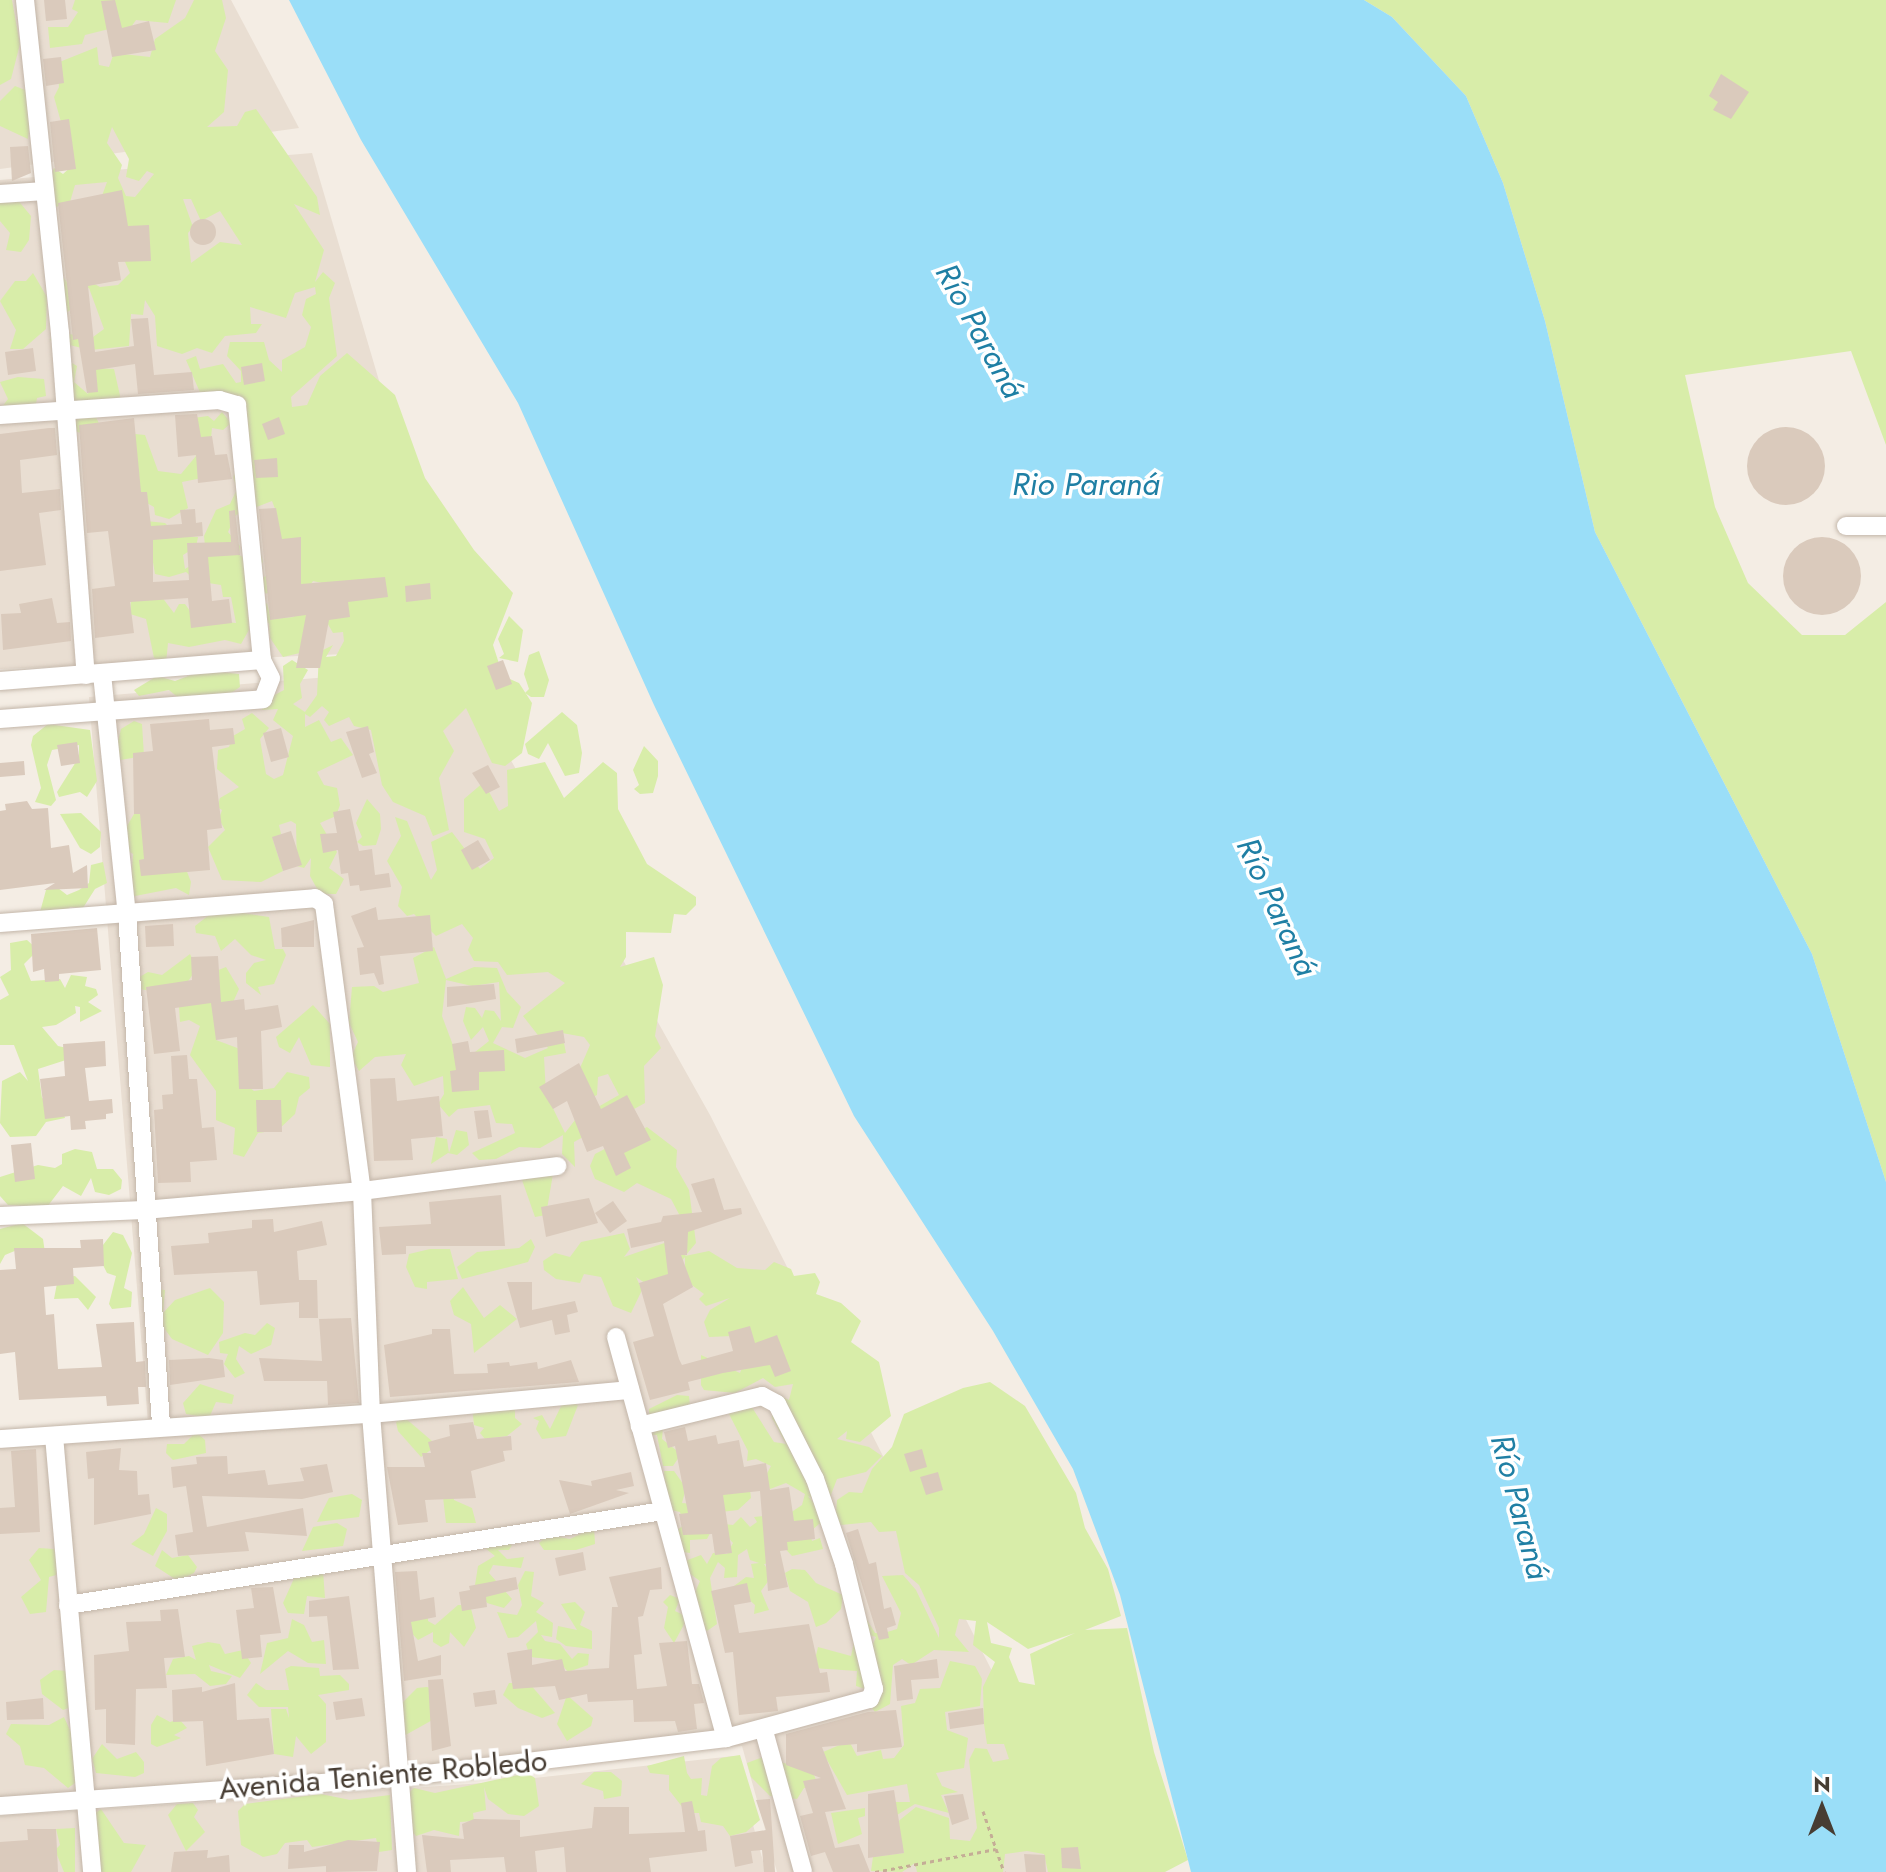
<!DOCTYPE html>
<meta charset="utf-8">
<style>
body{margin:0}
#map{position:relative;width:1886px;height:1872px;overflow:hidden;background:#f4ede4;font-family:Jost,sans-serif}
div>[style]{position:absolute}
.residential>*{inset:0;background:#e9ded2}
.green>*{inset:0;background:#d8eda9}
.water>*{inset:0;background:#9adef8}
.building>*{inset:0;background:#dacabc}
.round{border-radius:50%}
.path>*{height:3px;margin-top:-1.5px;transform-origin:0;background:repeating-linear-gradient(90deg,#c4ad96 0 4px,transparent 0 8px)}
.roads{filter:drop-shadow(0 0 2px #c3b6a9) drop-shadow(0 0 2px #c3b6a9)}
.minor>*{height:18px;margin:-9px;padding:0 9px;transform-origin:9px;border-radius:9px;background:#fff}
span{translate:-50% -50%;white-space:nowrap;text-align:center;line-height:1.15;-webkit-text-stroke:7px #fff;paint-order:stroke}
.street-label{font-size:30px;color:#473d33}
.water-label{font-size:32px;color:#1f7fa4;font-style:italic}
.north{position:absolute;left:1782px;top:1768px;width:80px;height:80px;-webkit-text-stroke:6px #fff;paint-order:stroke;rotate:0deg;font-size:22px;font-weight:700;line-height:32px;text-align:center;color:#473d33}
.north::after{content:'';display:block;margin:auto;width:28px;height:36px;background:#473d33;clip-path:polygon(50% 0,100% 100%,50% 72%,0 100%)}
</style>
<div id="map">
<div class="residential">
<div style="clip-path:polygon(0 0,231px 0,299px 128px,0 169px)"></div>
<div style="clip-path:polygon(312px 153px,458px 649px,0 669px,0 180px)"></div>
<div style="clip-path:polygon(458px 666px,710px 1115px,1094px 1872px,777px 1872px,742px 1746px,0 1799px,0 1438px,148px 1423px,89px 697px)"></div>
<div style="clip-path:polygon(734px 1756px,766px 1872px,0 1872px,0 1816px,498px 1782px)"></div>
</div>
<div class="green">
<div style="clip-path:polygon(0 0,12px 0,20px 44px,11px 79px,0 85px)"></div>
<div style="clip-path:polygon(75px 0,176px 0,168px 23px,136px 20px,126px 34px,109px 29px,85px 35px,82px 44px,50px 48px,48px 27px,68px 27px,78px 12px,72px 9px)"></div>
<div style="clip-path:polygon(evenodd,194px 0,222px 0,226px 18px,215px 51px,228px 70px,224px 112px,207px 127px,237px 126px,245px 112px,256px 109px,317px 197px,320px 215px,294px 204px,324px 250px,315px 282px,323px 272px,335px 283px,329px 298px,337px 356px,291px 397px,292px 407px,307px 405px,320px 376px,347px 353px,395px 395px,425px 478px,474px 550px,513px 593px,493px 645px,503px 676px,519px 683px,532px 703px,522px 753px,505px 766px,492px 763px,466px 708px,443px 731px,454px 751px,439px 778px,449px 830px,433px 836px,425px 816px,393px 802px,382px 785px,371px 730px,354px 726px,349px 717px,329px 726px,324px 720px,329px 712px,322px 706px,310px 717px,305px 714px,305px 727px,319px 720px,331px 742px,341px 738px,353px 755px,317px 772px,324px 785px,337px 788px,340px 805px,336px 816px,320px 823px,337px 852px,329px 868px,344px 879px,336px 894px,320px 894px,310px 876px,311px 858px,304px 868px,297px 866px,296px 824px,291px 821px,279px 825px,281px 834px,273px 840px,283px 871px,261px 882px,222px 880px,208px 847px,225px 830px,219px 819px,222px 810px,217px 807px,220px 798px,239px 787px,217px 769px,218px 750px,229px 747px,233px 736px,245px 729px,242px 719px,252px 713px,269px 728px,260px 739px,266px 774px,274px 779px,283px 775px,293px 736px,273px 720px,278px 709px,262px 710px,263px 701px,284px 690px,283px 666px,292px 660px,308px 670px,300px 684px,302px 698px,293px 704px,305px 712px,317px 695px,319px 652px,333px 645px,326px 657px,336px 656px,344px 641px,343px 632px,333px 633px,325px 619px,322px 583px,313px 581px,305px 592px,308px 651px,283px 657px,270px 638px,269px 623px,259px 626px,253px 613px,267px 603px,271px 619px,294px 617px,293px 591px,259px 594px,262px 578px,275px 571px,277px 514px,272px 501px,236px 515px,228px 532px,240px 546px,239px 555px,245px 558px,258px 544px,263px 562px,247px 582px,249px 630px,241px 644px,225px 640px,189px 647px,168px 643px,166px 663px,154px 658px,146px 619px,130px 614px,131px 600px,155px 588px,174px 613px,179px 604px,185px 604px,195px 618px,236px 623px,231px 597px,223px 597px,221px 585px,196px 581px,186px 572px,169px 577px,155px 574px,146px 521px,165px 523px,178px 536px,198px 537px,196px 547px,183px 555px,185px 569px,206px 556px,204px 536px,216px 510px,230px 504px,237px 489px,233px 477px,250px 446px,244px 427px,247px 413px,242px 400px,202px 397px,186px 360px,196px 356px,200px 369px,223px 364px,236px 383px,241px 382px,241px 371px,227px 356px,230px 342px,264px 342px,269px 360px,282px 372px,282px 360px,305px 347px,311px 327px,302px 315px,306px 299px,316px 294px,315px 287px,295px 293px,286px 318px,250px 307px,251px 324px,262px 324px,256px 333px,225px 336px,212px 353px,197px 348px,182px 354px,157px 346px,155px 316px,145px 300px,143px 315px,131px 314px,129px 346px,90px 350px,49px 340px,60px 333px,93px 337px,104px 329px,89px 288px,71px 296px,73px 308px,58px 319px,62px 276px,71px 287px,91px 282px,100px 287px,118px 285px,130px 273px,99px 204px,107px 182px,75px 185px,70px 202px,53px 208px,45px 191px,54px 168px,63px 174px,73px 165px,54px 97px,59px 87px,57px 63px,97px 47px,99px 65px,109px 67px,114px 53px,150px 57px,155px 39px,185px 18px,194px 0,112px 127px,129px 159px,126px 177px,139px 181px,147px 171px,154px 174px,135px 197px,126px 196px,118px 178px,122px 165px,107px 143px,112px 127px,194px 0,183px 199px,191px 199px,201px 221px,220px 211px,242px 245px,220px 242px,191px 263px,188px 233px,193px 227px,183px 199px)"></div>
<div style="clip-path:polygon(1364px 0,1886px 0,1886px 445px,1851px 351px,1685px 375px,1715px 507px,1748px 583px,1802px 635px,1845px 635px,1886px 602px,1886px 1182px,1812px 954px,1595px 532px,1545px 321px,1503px 183px,1466px 96px,1392px 17px)"></div>
<div style="clip-path:polygon(15px 86px,35px 94px,27px 109px,31px 114px,28px 139px,0 126px,0 101px)"></div>
<div style="clip-path:polygon(16px 198px,31px 216px,29px 240px,21px 252px,6px 250px,10px 233px,0 221px,0 200px)"></div>
<div style="clip-path:polygon(33px 273px,47px 297px,46px 329px,23px 349px,10px 349px,16px 330px,0 301px,15px 281px,26px 281px)"></div>
<div style="clip-path:polygon(72px 363px,77px 366px,74px 382px,88px 394px,95px 368px,114px 369px,121px 400px,92px 410px,101px 427px,90px 436px,74px 431px,61px 377px)"></div>
<div style="clip-path:polygon(18px 377px,44px 379px,46px 396px,37px 398px,36px 404px,2px 407px,8px 399px,0 382px)"></div>
<div style="clip-path:polygon(222px 412px,231px 423px,223px 430px,212px 428px,207px 477px,182px 482px,188px 508px,169px 519px,155px 515px,154px 507px,136px 497px,135px 434px,145px 435px,158px 471px,181px 474px,196px 456px,188px 444px,193px 418px,208px 416px,214px 421px)"></div>
<div style="clip-path:polygon(509px 616px,523px 630px,518px 662px,499px 658px,504px 654px,498px 639px)"></div>
<div style="clip-path:polygon(539px 651px,549px 680px,544px 697px,531px 697px,525px 693px,529px 689px,524px 674px,529px 655px)"></div>
<div style="clip-path:polygon(204px 670px,239px 674px,240px 687px,228px 695px,182px 701px,169px 690px,139px 696px,134px 690px,157px 676px,175px 681px)"></div>
<div style="clip-path:polygon(562px 712px,577px 725px,582px 753px,579px 773px,565px 776px,548px 743px,539px 759px,528px 754px,525px 744px)"></div>
<div style="clip-path:polygon(134px 721px,142px 724px,144px 756px,120px 760px,116px 749px,121px 729px)"></div>
<div style="clip-path:polygon(48px 724px,90px 730px,97px 781px,87px 797px,80px 792px,59px 797px,57px 792px,79px 757px,79px 745px,52px 750px,47px 765px,56px 800px,51px 806px,35px 802px,41px 788px,31px 745px,33px 736px)"></div>
<div style="clip-path:polygon(644px 746px,658px 761px,658px 776px,653px 793px,640px 794px,634px 789px,639px 785px,633px 770px)"></div>
<div style="clip-path:polygon(evenodd,545px 762px,564px 798px,603px 762px,617px 773px,618px 809px,647px 864px,696px 897px,696px 905px,686px 915px,674px 914px,671px 933px,626px 932px,626px 957px,620px 967px,654px 957px,663px 985px,655px 1036px,661px 1048px,644px 1066px,645px 1103px,574px 1142px,575px 1167px,562px 1154px,563px 1135px,540px 1148px,519px 1147px,496px 1159px,479px 1160px,472px 1153px,515px 1133px,512px 1124px,496px 1123px,490px 1105px,458px 1109px,449px 1117px,438px 1104px,444px 1094px,443px 1076px,414px 1086px,401px 1065px,406px 1054px,375px 1057px,359px 1071px,351px 1057px,358px 1042px,349px 1023px,352px 987px,374px 986px,383px 992px,419px 983px,413px 958px,434px 947px,446px 979px,474px 967px,497px 968px,507px 992px,521px 1007px,513px 1028px,502px 1027px,493px 1043px,525px 1058px,548px 1048px,523px 1016px,565px 983px,548px 972px,507px 975px,498px 962px,474px 961px,468px 950px,473px 938px,462px 924px,436px 936px,414px 914px,407px 916px,398px 906px,402px 887px,387px 861px,401px 836px,395px 817px,407px 821px,431px 880px,437px 870px,431px 842px,452px 832px,480px 869px,494px 858px,485px 839px,464px 832px,464px 799px,484px 782px,499px 811px,508px 806px,507px 770px,545px 762px,446px 980px,472px 986px,499px 982px,501px 1021px,494px 1011px,485px 1010px,482px 1018px,475px 1008px,466px 1007px,463px 1021px,471px 1040px,483px 1027px,489px 1041px,460px 1064px,442px 1016px,446px 980px,545px 762px,562px 1033px,584px 1037px,590px 1045px,573px 1084px,585px 1101px,597px 1095px,598px 1077px,608px 1074px,619px 1095px,575px 1120px,565px 1133px,546px 1094px,544px 1057px,566px 1053px,562px 1033px)"></div>
<div style="clip-path:polygon(367px 799px,380px 814px,381px 829px,376px 845px,363px 846px,357px 842px,362px 837px,356px 823px)"></div>
<div style="clip-path:polygon(137px 809px,184px 864px,191px 882px,189px 895px,176px 888px,130px 897px,133px 854px,128px 851px,124px 831px)"></div>
<div style="clip-path:polygon(81px 813px,101px 832px,100px 847px,91px 854px,80px 848px,60px 814px)"></div>
<div style="clip-path:polygon(103px 862px,107px 883px,95px 889px,83px 908px,70px 907px,66px 914px,40px 912px,46px 890px,54px 885px,67px 895px,79px 890px,89px 883px,91px 865px)"></div>
<div style="clip-path:polygon(231px 911px,269px 917px,275px 949px,283px 949px,286px 955px,274px 984px,258px 987px,261px 995px,246px 983px,246px 973px,254px 963px,266px 960px,251px 955px,235px 939px,221px 951px,215px 936px,196px 933px,195px 926px,209px 915px)"></div>
<div style="clip-path:polygon(27px 940px,38px 950px,24px 964px,31px 981px,60px 979px,65px 988px,71px 975px,87px 977px,85px 986px,96px 989px,98px 995px,88px 1002px,102px 1011px,80px 1022px,80px 1007px,75px 1006px,76px 1013px,56px 1025px,42px 1027px,58px 1046px,67px 1048px,69px 1059px,38px 1069px,42px 1098px,62px 1108px,65px 1118px,46px 1122px,36px 1136px,10px 1137px,0 1123px,2px 1081px,20px 1072px,28px 1081px,14px 1045px,0 1045px,0 1000px,9px 995px,0 977px,11px 970px,10px 943px)"></div>
<div style="clip-path:polygon(190px 954px,197px 968px,185px 986px,162px 993px,140px 989px,136px 979px,148px 972px,162px 975px)"></div>
<div style="clip-path:polygon(226px 967px,239px 989px,216px 1040px,240px 1049px,245px 1084px,254px 1091px,274px 1088px,287px 1072px,309px 1077px,310px 1088px,299px 1097px,295px 1114px,278px 1130px,258px 1133px,244px 1157px,233px 1154px,235px 1128px,216px 1120px,216px 1091px,190px 1055px,200px 1026px,189px 1020px,180px 1022px,179px 1007px,211px 973px)"></div>
<div style="clip-path:polygon(313px 1005px,330px 1024px,330px 1067px,311px 1065px,299px 1037px,290px 1053px,279px 1047px,276px 1037px)"></div>
<div style="clip-path:polygon(evenodd,647px 1127px,677px 1150px,676px 1167px,689px 1190px,696px 1243px,685px 1256px,709px 1251px,737px 1268px,765px 1270px,774px 1262px,791px 1269px,794px 1276px,815px 1273px,820px 1282px,816px 1294px,841px 1303px,861px 1321px,851px 1342px,879px 1362px,891px 1416px,860px 1442px,846px 1439px,847px 1431px,837px 1439px,869px 1447px,882px 1456px,866px 1472px,837px 1479px,827px 1505px,808px 1496px,821px 1511px,836px 1511px,837px 1500px,849px 1492px,862px 1493px,872px 1469px,892px 1447px,904px 1414px,963px 1388px,990px 1382px,1025px 1406px,1076px 1493px,1085px 1528px,1108px 1569px,1121px 1616px,1085px 1630px,1127px 1628px,1154px 1752px,1188px 1860px,1165px 1872px,1048px 1872px,1044px 1854px,1027px 1851px,1005px 1854px,1003px 1872px,917px 1872px,915px 1863px,902px 1872px,871px 1871px,873px 1857px,904px 1853px,896px 1823px,916px 1807px,949px 1818px,950px 1839px,970px 1841px,977px 1828px,969px 1760px,975px 1748px,987px 1749px,993px 1762px,1009px 1759px,1004px 1744px,987px 1744px,984px 1724px,983px 1687px,995px 1662px,973px 1645px,976px 1621px,959px 1619px,955px 1635px,969px 1652px,934px 1650px,911px 1665px,902px 1659px,893px 1665px,890px 1704px,875px 1712px,866px 1701px,868px 1655px,876px 1637px,869px 1635px,864px 1615px,875px 1633px,884px 1633px,897px 1629px,901px 1613px,882px 1576px,903px 1575px,916px 1590px,939px 1638px,939px 1628px,919px 1585px,905px 1573px,896px 1531px,879px 1532px,871px 1522px,841px 1525px,835px 1517px,833px 1526px,819px 1524px,810px 1532px,812px 1541px,820px 1538px,823px 1549px,792px 1556px,778px 1541px,779px 1562px,764px 1564px,772px 1576px,761px 1591px,769px 1610px,754px 1614px,755px 1605px,734px 1586px,746px 1577px,754px 1578px,751px 1564px,759px 1563px,750px 1560px,747px 1549px,738px 1555px,737px 1577px,724px 1578px,725px 1568px,718px 1562px,710px 1578px,717px 1624px,707px 1631px,697px 1624px,693px 1597px,700px 1581px,686px 1571px,685px 1561px,701px 1555px,707px 1564px,713px 1553px,727px 1554px,733px 1543px,723px 1532px,724px 1524px,733px 1525px,741px 1517px,750px 1527px,757px 1522px,754px 1517px,790px 1513px,802px 1505px,805px 1494px,786px 1483px,770px 1489px,764px 1479px,771px 1466px,756px 1459px,747px 1461px,748px 1451px,729px 1414px,728px 1404px,746px 1398px,774px 1442px,786px 1444px,772px 1418px,773px 1393px,789px 1400px,793px 1384px,775px 1387px,763px 1378px,735px 1393px,704px 1390px,701px 1385px,701px 1355px,740px 1373px,744px 1362px,732px 1336px,709px 1337px,704px 1322px,710px 1310px,730px 1298px,706px 1306px,699px 1299px,704px 1294px,685px 1280px,685px 1257px,657px 1291px,636px 1277px,642px 1290px,631px 1313px,613px 1306px,601px 1277px,584px 1274px,580px 1283px,556px 1279px,544px 1270px,543px 1261px,555px 1253px,570px 1257px,581px 1242px,624px 1233px,630px 1249px,624px 1257px,673px 1240px,681px 1218px,671px 1199px,637px 1183px,624px 1192px,595px 1179px,590px 1166px,595px 1154px,647px 1127px,987px 1622px,1028px 1649px,1075px 1633px,1030px 1654px,1035px 1685px,1019px 1682px,1009px 1657px,1012px 1648px,991px 1643px,987px 1622px)"></div>
<div style="clip-path:polygon(456px 1130px,467px 1132px,469px 1145px,457px 1155px,448px 1153px,431px 1164px,436px 1137px,447px 1139px,449px 1153px)"></div>
<div style="clip-path:polygon(75px 1149px,92px 1152px,97px 1169px,113px 1169px,122px 1180px,121px 1189px,109px 1195px,95px 1192px,91px 1178px,81px 1196px,63px 1186px,47px 1207px,8px 1205px,0 1196px,0 1177px,38px 1165px,55px 1168px,62px 1164px,62px 1154px)"></div>
<div style="clip-path:polygon(554px 1168px,546px 1215px,535px 1217px,522px 1180px,525px 1171px)"></div>
<div style="clip-path:polygon(22px 1223px,43px 1239px,45px 1253px,17px 1250px,5px 1255px,0 1264px,0 1229px)"></div>
<div style="clip-path:polygon(113px 1232px,123px 1235px,132px 1253px,124px 1288px,132px 1292px,131px 1307px,112px 1309px,109px 1304px,116px 1276px,107px 1273px,101px 1261px,103px 1245px)"></div>
<div style="clip-path:polygon(531px 1239px,535px 1247px,528px 1262px,462px 1279px,457px 1267px,477px 1252px,519px 1248px)"></div>
<div style="clip-path:polygon(430px 1249px,450px 1249px,458px 1279px,427px 1282px,427px 1289px,415px 1287px,406px 1267px,409px 1254px)"></div>
<div style="clip-path:polygon(75px 1276px,96px 1297px,88px 1310px,78px 1298px,54px 1299px,58px 1278px)"></div>
<div style="clip-path:polygon(463px 1287px,484px 1318px,500px 1305px,517px 1319px,474px 1353px,471px 1324px,454px 1315px,450px 1301px)"></div>
<div style="clip-path:polygon(210px 1288px,224px 1302px,223px 1333px,208px 1355px,172px 1339px,142px 1298px,156px 1289px,165px 1290px,163px 1313px,175px 1300px)"></div>
<div style="clip-path:polygon(267px 1323px,275px 1328px,271px 1345px,251px 1354px,239px 1346px,236px 1359px,245px 1373px,235px 1378px,224px 1364px,228px 1354px,220px 1353px,219px 1342px,245px 1333px,255px 1335px)"></div>
<div style="clip-path:polygon(200px 1384px,234px 1395px,232px 1404px,216px 1402px,209px 1418px,186px 1414px,183px 1403px)"></div>
<div style="clip-path:polygon(677px 1395px,689px 1396px,690px 1406px,663px 1427px,662px 1439px,681px 1454px,673px 1466px,663px 1466px,657px 1435px,649px 1435px,649px 1409px)"></div>
<div style="clip-path:polygon(564px 1400px,578px 1405px,566px 1436px,542px 1439px,536px 1429px,539px 1421px,533px 1418px,542px 1415px,550px 1429px)"></div>
<div style="clip-path:polygon(472px 1406px,515px 1408px,515px 1418px,522px 1424px,507px 1436px,485px 1439px,480px 1433px,484px 1428px,474px 1425px)"></div>
<div style="clip-path:polygon(404px 1417px,432px 1441px,432px 1449px,421px 1457px,398px 1431px,396px 1422px)"></div>
<div style="clip-path:polygon(196px 1432px,205px 1440px,206px 1453px,173px 1460px,166px 1453px,167px 1444px,184px 1444px)"></div>
<div style="clip-path:polygon(664px 1471px,674px 1471px,686px 1488px,682px 1503px,701px 1505px,749px 1482px,751px 1498px,738px 1510px,721px 1512px,707px 1539px,690px 1540px,690px 1553px,683px 1552px,677px 1530px,684px 1525px,680px 1512px,666px 1509px)"></div>
<div style="clip-path:polygon(453px 1491px,454px 1500px,472px 1508px,476px 1523px,446px 1523px,443px 1497px)"></div>
<div style="clip-path:polygon(352px 1494px,362px 1500px,359px 1517px,317px 1522px,329px 1498px)"></div>
<div style="clip-path:polygon(156px 1508px,167px 1514px,167px 1531px,153px 1556px,131px 1544px,144px 1534px)"></div>
<div style="clip-path:polygon(337px 1523px,347px 1529px,343px 1546px,302px 1551px,313px 1527px)"></div>
<div style="clip-path:polygon(594px 1527px,595px 1544px,576px 1550px,544px 1550px,539px 1543px,548px 1535px,570px 1539px)"></div>
<div style="clip-path:polygon(498px 1537px,512px 1545px,509px 1550px,498px 1550px,507px 1559px,524px 1557px,521px 1568px,493px 1565px,489px 1573px,512px 1599px,504px 1608px,487px 1603px,475px 1585px,478px 1566px,495px 1556px,485px 1548px)"></div>
<div style="clip-path:polygon(39px 1548px,54px 1549px,59px 1565px,56px 1575px,49px 1577px,46px 1612px,30px 1614px,21px 1597px,41px 1580px,29px 1560px)"></div>
<div style="clip-path:polygon(162px 1550px,172px 1558px,188px 1555px,197px 1567px,194px 1573px,178px 1581px,155px 1566px)"></div>
<div style="clip-path:polygon(792px 1569px,805px 1570px,816px 1583px,843px 1595px,841px 1609px,826px 1623px,816px 1627px,808px 1602px,790px 1591px,785px 1573px)"></div>
<div style="clip-path:polygon(323px 1571px,325px 1598px,307px 1596px,304px 1614px,288px 1613px,283px 1603px,296px 1574px)"></div>
<div style="clip-path:polygon(525px 1571px,534px 1572px,531px 1596px,544px 1603px,536px 1612px,553px 1623px,552px 1637px,541px 1635px,545px 1641px,560px 1644px,572px 1659px,578px 1653px,589px 1654px,588px 1665px,568px 1672px,558px 1660px,530px 1657px,526px 1644px,538px 1632px,536px 1621px,518px 1637px,508px 1638px,497px 1612px,517px 1615px,522px 1605px,518px 1585px)"></div>
<div style="clip-path:polygon(670px 1595px,680px 1599px,675px 1611px,688px 1617px,674px 1643px,664px 1628px,668px 1607px,663px 1602px)"></div>
<div style="clip-path:polygon(575px 1602px,585px 1612px,580px 1625px,592px 1631px,592px 1649px,566px 1646px,556px 1639px,558px 1626px,577px 1630px,561px 1604px)"></div>
<div style="clip-path:polygon(408px 1605px,428px 1610px,428px 1621px,435px 1625px,458px 1605px,470px 1605px,476px 1628px,464px 1647px,450px 1632px,449px 1643px,441px 1647px,433px 1642px,433px 1632px,418px 1640px,405px 1626px)"></div>
<div style="clip-path:polygon(292px 1619px,304px 1625px,312px 1642px,324px 1640px,326px 1664px,308px 1663px,288px 1651px,260px 1674px,267px 1643px,288px 1638px)"></div>
<div style="clip-path:polygon(856px 1633px,865px 1689px,856px 1686px,857px 1671px,813px 1668px,818px 1647px,851px 1656px)"></div>
<div style="clip-path:polygon(208px 1642px,220px 1644px,225px 1654px,243px 1650px,251px 1663px,240px 1678px,209px 1665px,211px 1671px,232px 1676px,226px 1684px,210px 1686px,195px 1674px,166px 1675px,173px 1659px,189px 1656px,196px 1660px,192px 1646px)"></div>
<div style="clip-path:polygon(950px 1661px,975px 1666px,982px 1679px,980px 1706px,945px 1712px,947px 1730px,968px 1738px,964px 1768px,936px 1773px,942px 1786px,958px 1792px,941px 1795px,949px 1813px,915px 1804px,897px 1815px,895px 1802px,910px 1802px,907px 1784px,847px 1795px,827px 1760px,809px 1758px,849px 1741px,857px 1756px,881px 1750px,883px 1759px,894px 1758px,904px 1745px,901px 1706px,915px 1703px,920px 1689px,940px 1688px)"></div>
<div style="clip-path:polygon(291px 1666px,319px 1668px,320px 1676px,340px 1675px,349px 1684px,349px 1690px,318px 1695px,326px 1704px,326px 1742px,311px 1754px,296px 1736px,293px 1757px,274px 1754px,271px 1709px,286px 1709px,289px 1718px,288px 1707px,259px 1707px,247px 1695px,256px 1683px,266px 1690px,289px 1690px,285px 1669px)"></div>
<div style="clip-path:polygon(54px 1670px,68px 1671px,76px 1705px,63px 1710px,42px 1694px,40px 1680px)"></div>
<div style="clip-path:polygon(509px 1683px,529px 1683px,555px 1713px,542px 1718px,518px 1708px,503px 1695px)"></div>
<div style="clip-path:polygon(427px 1687px,432px 1689px,436px 1718px,402px 1737px,399px 1706px,417px 1688px)"></div>
<div style="clip-path:polygon(567px 1695px,593px 1718px,591px 1726px,567px 1741px,557px 1724px)"></div>
<div style="clip-path:polygon(157px 1715px,170px 1722px,179px 1719px,187px 1728px,174px 1735px,181px 1738px,157px 1747px,151px 1744px,151px 1725px)"></div>
<div style="clip-path:polygon(64px 1717px,86px 1765px,82px 1778px,68px 1788px,44px 1768px,25px 1765px,20px 1746px,6px 1734px,11px 1724px,49px 1725px)"></div>
<div style="clip-path:polygon(102px 1744px,117px 1759px,136px 1752px,144px 1762px,144px 1773px,135px 1777px,96px 1773px,92px 1759px)"></div>
<div style="clip-path:polygon(740px 1755px,760px 1820px,746px 1832px,730px 1836px,723px 1826px,701px 1822px,699px 1813px,687px 1813px,669px 1790px,669px 1775px,650px 1773px,647px 1766px,684px 1756px,687px 1773px,691px 1779px,702px 1778px,701px 1795px,707px 1796px,712px 1766px,721px 1758px)"></div>
<div style="clip-path:polygon(763px 1757px,812px 1771px,819px 1786px,804px 1788px,797px 1799px,770px 1796px,751px 1777px,747px 1763px)"></div>
<div style="clip-path:polygon(594px 1772px,611px 1772px,622px 1781px,621px 1796px,604px 1799px,603px 1791px,581px 1784px)"></div>
<div style="clip-path:polygon(527px 1773px,535px 1778px,539px 1806px,524px 1816px,508px 1814px,488px 1799px,484px 1787px,486px 1810px,473px 1813px,474px 1821px,460px 1822px,459px 1836px,434px 1830px,416px 1836px,407px 1826px,404px 1797px,414px 1788px,435px 1793px)"></div>
<div style="clip-path:polygon(321px 1794px,350px 1800px,390px 1795px,392px 1850px,379px 1852px,376px 1838px,312px 1847px,307px 1840px,285px 1843px,277px 1854px,263px 1857px,241px 1845px,238px 1811px,245px 1804px)"></div>
<div style="clip-path:polygon(193px 1803px,198px 1810px,194px 1817px,205px 1832px,186px 1851px,168px 1815px,177px 1804px)"></div>
<div style="clip-path:polygon(865px 1808px,865px 1816px,858px 1818px,862px 1834px,838px 1844px,831px 1813px)"></div>
<div style="clip-path:polygon(101px 1809px,124px 1843px,146px 1845px,131px 1872px,100px 1872px,90px 1817px)"></div>
<div style="clip-path:polygon(75px 1828px,75px 1872px,64px 1872px,55px 1850px,60px 1845px,56px 1829px)"></div>
</div>
<div class="water">
<div style="clip-path:polygon(289px 0,1364px 0,1392px 17px,1466px 96px,1503px 183px,1545px 321px,1595px 532px,1812px 954px,1886px 1182px,1886px 1872px,1191px 1872px,1120px 1595px,1073px 1469px,993px 1331px,854px 1116px,654px 705px,518px 403px,361px 140px)"></div>
</div>
<div class="building">
<div style="clip-path:polygon(44px 0,65px 0,67px 19px,46px 21px)"></div>
<div style="clip-path:polygon(115px 0,122px 28px,149px 21px,156px 50px,112px 57px,101px 1px)"></div>
<div style="clip-path:polygon(61px 57px,64px 83px,46px 86px,43px 59px)"></div>
<div style="clip-path:polygon(1721px 74px,1749px 92px,1731px 119px,1713px 110px,1718px 102px,1709px 96px)"></div>
<div style="clip-path:polygon(69px 119px,76px 169px,55px 172px,50px 122px)"></div>
<div style="clip-path:polygon(28px 146px,31px 173px,12px 181px,10px 147px)"></div>
<div style="clip-path:polygon(122px 190px,128px 226px,149px 225px,151px 261px,118px 262px,121px 280px,88px 286px,95px 352px,134px 346px,131px 319px,148px 318px,154px 375px,192px 372px,194px 390px,138px 394px,135px 364px,96px 370px,98px 392px,87px 393px,78px 339px,73px 340px,58px 203px)"></div>
<div class="round" style="left:190px;top:219px;width:26px;height:26px"></div>
<div style="clip-path:polygon(33px 348px,36px 371px,8px 375px,5px 352px)"></div>
<div style="clip-path:polygon(262px 363px,265px 381px,244px 385px,241px 367px)"></div>
<div style="clip-path:polygon(197px 414px,201px 437px,212px 436px,215px 455px,227px 454px,232px 479px,198px 483px,196px 455px,178px 457px,175px 415px)"></div>
<div style="clip-path:polygon(279px 417px,285px 434px,268px 440px,262px 424px)"></div>
<div style="clip-path:polygon(134px 418px,141px 492px,147px 492px,151px 526px,182px 524px,180px 510px,195px 509px,196px 523px,202px 522px,203px 536px,153px 540px,153px 582px,189px 580px,187px 543px,231px 542px,229px 511px,235px 510px,240px 555px,208px 557px,212px 601px,229px 599px,232px 623px,191px 628px,188px 598px,130px 602px,134px 633px,95px 638px,92px 589px,115px 586px,108px 531px,87px 533px,79px 425px)"></div>
<div class="round" style="left:1747px;top:427px;width:78px;height:78px"></div>
<div style="clip-path:polygon(49px 428px,55px 428px,57px 455px,20px 460px,22px 493px,60px 489px,61px 510px,39px 513px,46px 565px,0 571px,0 434px)"></div>
<div style="clip-path:polygon(277px 458px,278px 477px,256px 478px,254px 460px)"></div>
<div style="clip-path:polygon(276px 508px,282px 539px,301px 537px,301px 584px,385px 577px,388px 597px,348px 602px,350px 617px,329px 620px,320px 668px,296px 668px,306px 615px,270px 620px,259px 509px)"></div>
<div class="round" style="left:1783px;top:537px;width:78px;height:78px"></div>
<div style="clip-path:polygon(430px 583px,431px 599px,406px 602px,405px 586px)"></div>
<div style="clip-path:polygon(52px 598px,57px 623px,70px 622px,71px 641px,3px 650px,1px 614px,21px 613px,19px 604px)"></div>
<div style="clip-path:polygon(503px 660px,512px 684px,496px 690px,487px 666px)"></div>
<div style="clip-path:polygon(209px 719px,210px 730px,233px 728px,235px 744px,212px 747px,222px 828px,207px 830px,210px 870px,141px 876px,139px 860px,144px 859px,140px 814px,134px 814px,133px 753px,153px 751px,150px 724px)"></div>
<div style="clip-path:polygon(368px 726px,374px 752px,369px 754px,377px 773px,362px 778px,346px 732px)"></div>
<div style="clip-path:polygon(281px 728px,289px 757px,271px 762px,263px 733px)"></div>
<div style="clip-path:polygon(77px 742px,80px 763px,61px 766px,57px 745px)"></div>
<div style="clip-path:polygon(24px 761px,25px 775px,0 777px,0 763px)"></div>
<div style="clip-path:polygon(488px 765px,500px 787px,486px 794px,472px 773px)"></div>
<div style="clip-path:polygon(27px 801px,32px 809px,48px 808px,51px 848px,69px 845px,73px 873px,87px 865px,88px 888px,44px 890px,55px 883px,0 890px,0 811px,6px 810px,5px 804px)"></div>
<div style="clip-path:polygon(350px 809px,359px 851px,372px 849px,375px 875px,389px 873px,391px 887px,360px 891px,359px 885px,350px 886px,348px 873px,341px 874px,338px 850px,323px 853px,320px 834px,337px 833px,333px 812px)"></div>
<div style="clip-path:polygon(291px 831px,302px 865px,283px 871px,272px 837px)"></div>
<div style="clip-path:polygon(478px 840px,490px 860px,472px 870px,461px 850px)"></div>
<div style="clip-path:polygon(376px 907px,378px 920px,430px 915px,433px 951px,380px 956px,384px 984px,379px 985px,374px 973px,360px 975px,357px 948px,364px 947px,351px 916px)"></div>
<div style="clip-path:polygon(314px 920px,314px 947px,282px 947px,281px 928px)"></div>
<div style="clip-path:polygon(173px 924px,174px 946px,146px 947px,145px 926px)"></div>
<div style="clip-path:polygon(97px 928px,101px 970px,59px 974px,59px 981px,45px 982px,44px 969px,33px 972px,31px 934px)"></div>
<div style="clip-path:polygon(218px 956px,221px 1002px,244px 999px,245px 1010px,278px 1005px,282px 1027px,261px 1031px,263px 1089px,239px 1089px,237px 1037px,216px 1040px,211px 1003px,175px 1008px,180px 1051px,154px 1054px,146px 987px,192px 980px,191px 957px)"></div>
<div style="clip-path:polygon(494px 984px,496px 999px,447px 1007px,447px 987px)"></div>
<div style="clip-path:polygon(563px 1030px,565px 1043px,517px 1053px,515px 1039px)"></div>
<div style="clip-path:polygon(105px 1041px,106px 1066px,85px 1068px,89px 1101px,112px 1099px,113px 1113px,106px 1114px,106px 1119px,85px 1121px,86px 1129px,71px 1130px,70px 1116px,45px 1119px,40px 1079px,65px 1076px,63px 1044px)"></div>
<div style="clip-path:polygon(468px 1041px,470px 1052px,504px 1050px,505px 1071px,479px 1072px,479px 1090px,452px 1092px,450px 1071px,456px 1070px,452px 1044px)"></div>
<div style="clip-path:polygon(187px 1055px,189px 1079px,197px 1079px,202px 1128px,214px 1127px,217px 1160px,190px 1162px,191px 1182px,158px 1183px,154px 1110px,163px 1109px,162px 1095px,173px 1094px,171px 1056px)"></div>
<div style="clip-path:polygon(579px 1063px,601px 1109px,627px 1095px,651px 1140px,624px 1153px,631px 1168px,616px 1176px,603px 1146px,587px 1152px,567px 1101px,553px 1109px,539px 1087px)"></div>
<div style="clip-path:polygon(395px 1078px,397px 1101px,439px 1096px,443px 1136px,411px 1139px,413px 1160px,374px 1161px,370px 1079px)"></div>
<div style="clip-path:polygon(256px 1100px,281px 1100px,282px 1132px,257px 1132px)"></div>
<div style="clip-path:polygon(488px 1110px,492px 1137px,478px 1139px,474px 1111px)"></div>
<div style="clip-path:polygon(31px 1143px,35px 1179px,15px 1182px,11px 1145px)"></div>
<div style="clip-path:polygon(714px 1178px,724px 1210px,741px 1208px,742px 1214px,688px 1232px,687px 1255px,681px 1255px,693px 1287px,663px 1304px,679px 1359px,682px 1365px,733px 1351px,728px 1332px,750px 1326px,755px 1343px,777px 1335px,791px 1371px,775px 1377px,770px 1365px,723px 1373px,688px 1382px,690px 1390px,650px 1400px,633px 1342px,654px 1336px,639px 1283px,668px 1274px,664px 1241px,631px 1248px,627px 1229px,661px 1222px,663px 1216px,702px 1212px,691px 1184px)"></div>
<div style="clip-path:polygon(501px 1195px,505px 1246px,406px 1246px,406px 1254px,382px 1255px,379px 1227px,431px 1224px,429px 1202px)"></div>
<div style="clip-path:polygon(589px 1198px,598px 1223px,546px 1237px,541px 1207px)"></div>
<div style="clip-path:polygon(613px 1201px,627px 1221px,610px 1233px,595px 1213px)"></div>
<div style="clip-path:polygon(273px 1219px,274px 1232px,322px 1221px,327px 1245px,297px 1251px,299px 1280px,317px 1280px,318px 1318px,299px 1318px,299px 1302px,260px 1305px,257px 1271px,174px 1275px,171px 1246px,209px 1243px,208px 1233px,252px 1228px,252px 1220px)"></div>
<div style="clip-path:polygon(103px 1239px,104px 1266px,73px 1268px,74px 1284px,44px 1287px,46px 1315px,54px 1314px,58px 1369px,102px 1367px,96px 1324px,134px 1322px,136px 1362px,145px 1361px,146px 1387px,138px 1387px,139px 1404px,107px 1406px,106px 1396px,19px 1400px,15px 1352px,0 1354px,0 1270px,16px 1269px,14px 1248px,81px 1248px,80px 1240px)"></div>
<div style="clip-path:polygon(507px 1282px,532px 1282px,532px 1310px,575px 1301px,578px 1312px,567px 1315px,570px 1332px,555px 1335px,552px 1320px,520px 1328px)"></div>
<div style="clip-path:polygon(351px 1318px,359px 1403px,328px 1405px,327px 1381px,264px 1381px,259px 1358px,322px 1361px,319px 1319px)"></div>
<div style="clip-path:polygon(432px 1329px,450px 1329px,454px 1374px,488px 1373px,487px 1364px,509px 1362px,510px 1366px,537px 1362px,538px 1369px,571px 1360px,579px 1382px,390px 1397px,384px 1345px,432px 1334px)"></div>
<div style="clip-path:polygon(209px 1358px,223px 1360px,225px 1377px,170px 1385px,169px 1360px)"></div>
<div style="clip-path:polygon(473px 1422px,477px 1439px,511px 1436px,512px 1450px,503px 1451px,505px 1461px,471px 1471px,476px 1498px,425px 1500px,428px 1522px,398px 1525px,387px 1467px,425px 1467px,422px 1453px,431px 1453px,428px 1442px,450px 1436px,449px 1425px)"></div>
<div style="clip-path:polygon(685px 1427px,688px 1441px,716px 1435px,718px 1444px,739px 1440px,744px 1467px,766px 1463px,770px 1490px,789px 1487px,794px 1521px,813px 1519px,815px 1539px,787px 1542px,788px 1550px,780px 1551px,788px 1587px,768px 1591px,760px 1491px,723px 1495px,732px 1553px,715px 1555px,712px 1534px,683px 1535px,679px 1514px,688px 1513px,675px 1446px,668px 1448px,664px 1432px)"></div>
<div style="clip-path:polygon(121px 1448px,119px 1470px,137px 1471px,138px 1495px,149px 1494px,151px 1514px,94px 1525px,94px 1478px,88px 1479px,86px 1452px)"></div>
<div style="clip-path:polygon(36px 1449px,40px 1532px,0 1534px,0 1508px,15px 1507px,11px 1451px)"></div>
<div style="clip-path:polygon(922px 1449px,927px 1467px,910px 1472px,904px 1454px)"></div>
<div style="clip-path:polygon(227px 1456px,228px 1474px,265px 1470px,268px 1485px,304px 1481px,300px 1468px,327px 1464px,333px 1492px,302px 1499px,202px 1496px,207px 1527px,303px 1508px,307px 1536px,245px 1532px,249px 1551px,178px 1556px,175px 1535px,193px 1532px,186px 1486px,173px 1488px,171px 1467px,197px 1464px,196px 1457px)"></div>
<div style="clip-path:polygon(631px 1472px,634px 1486px,616px 1490px,629px 1493px,570px 1514px,559px 1480px,592px 1486px,591px 1481px)"></div>
<div style="clip-path:polygon(938px 1472px,943px 1490px,926px 1495px,920px 1477px)"></div>
<div style="clip-path:polygon(858px 1529px,869px 1564px,876px 1562px,884px 1609px,891px 1607px,896px 1625px,887px 1628px,889px 1638px,879px 1640px,846px 1533px)"></div>
<div style="clip-path:polygon(583px 1552px,586px 1570px,559px 1576px,555px 1558px)"></div>
<div style="clip-path:polygon(661px 1567px,662px 1589px,650px 1590px,643px 1616px,638px 1617px,642px 1654px,634px 1655px,637px 1689px,667px 1686px,659px 1643px,687px 1641px,692px 1684px,699px 1684px,704px 1703px,694px 1704px,697px 1729px,678px 1732px,675px 1721px,634px 1722px,633px 1700px,588px 1702px,587px 1694px,559px 1700px,555px 1686px,513px 1689px,507px 1653px,532px 1649px,532px 1665px,562px 1659px,565px 1671px,609px 1668px,612px 1607px,618px 1607px,609px 1577px)"></div>
<div style="clip-path:polygon(417px 1571px,420px 1600px,434px 1597px,436px 1617px,411px 1622px,418px 1661px,441px 1655px,441px 1675px,404px 1681px,395px 1572px)"></div>
<div style="clip-path:polygon(516px 1577px,518px 1589px,486px 1597px,487px 1607px,462px 1611px,459px 1592px,470px 1590px,469px 1586px)"></div>
<div style="clip-path:polygon(747px 1583px,751px 1602px,734px 1605px,739px 1633px,809px 1624px,820px 1673px,827px 1672px,830px 1692px,776px 1697px,778px 1711px,739px 1715px,733px 1652px,725px 1653px,711px 1591px)"></div>
<div style="clip-path:polygon(273px 1587px,281px 1633px,260px 1635px,262px 1657px,242px 1659px,236px 1610px,254px 1608px,251px 1588px)"></div>
<div style="clip-path:polygon(349px 1596px,359px 1669px,333px 1670px,327px 1616px,309px 1617px,309px 1601px)"></div>
<div style="clip-path:polygon(178px 1609px,185px 1657px,164px 1658px,167px 1688px,136px 1689px,135px 1745px,106px 1743px,106px 1709px,95px 1710px,94px 1655px,129px 1651px,126px 1622px,161px 1621px,160px 1610px)"></div>
<div style="clip-path:polygon(937px 1659px,939px 1678px,911px 1680px,913px 1699px,897px 1701px,894px 1666px)"></div>
<div style="clip-path:polygon(443px 1679px,451px 1746px,432px 1751px,428px 1680px)"></div>
<div style="clip-path:polygon(235px 1683px,237px 1720px,269px 1718px,274px 1754px,206px 1766px,203px 1721px,173px 1722px,172px 1690px,202px 1687px,202px 1692px)"></div>
<div style="clip-path:polygon(495px 1690px,497px 1704px,475px 1707px,473px 1693px)"></div>
<div style="clip-path:polygon(43px 1698px,44px 1719px,7px 1720px,6px 1702px)"></div>
<div style="clip-path:polygon(362px 1698px,365px 1716px,336px 1720px,333px 1702px)"></div>
<div style="clip-path:polygon(983px 1708px,984px 1724px,950px 1729px,948px 1713px)"></div>
<div style="clip-path:polygon(896px 1710px,902px 1747px,857px 1752px,857px 1744px,822px 1747px,846px 1809px,825px 1812px,835px 1848px,859px 1844px,870px 1872px,833px 1872px,825px 1852px,811px 1856px,800px 1816px,813px 1813px,803px 1781px,821px 1778px,786px 1765px,786px 1734px,868px 1712px)"></div>
<div style="clip-path:polygon(894px 1790px,904px 1853px,868px 1858px,868px 1794px)"></div>
<div style="clip-path:polygon(963px 1794px,969px 1819px,952px 1825px,944px 1796px)"></div>
<div style="clip-path:polygon(770px 1799px,775px 1872px,764px 1872px,762px 1850px,751px 1851px,753px 1863px,735px 1867px,730px 1836px,766px 1830px,756px 1800px)"></div>
<div style="clip-path:polygon(692px 1801px,698px 1831px,705px 1830px,707px 1851px,649px 1858px,651px 1872px,566px 1872px,564px 1847px,535px 1851px,537px 1872px,506px 1872px,504px 1857px,450px 1860px,451px 1872px,427px 1872px,422px 1835px,464px 1839px,462px 1824px,474px 1819px,520px 1820px,520px 1837px,592px 1828px,594px 1807px,629px 1807px,629px 1834px,685px 1832px,681px 1803px)"></div>
<div style="clip-path:polygon(27px 1829px,56px 1829px,58px 1872px,0 1872px,0 1842px,28px 1840px)"></div>
<div style="clip-path:polygon(348px 1840px,380px 1842px,377px 1871px,326px 1872px,326px 1866px,288px 1869px,289px 1845px,304px 1845px,304px 1852px)"></div>
<div style="clip-path:polygon(1078px 1847px,1081px 1869px,1062px 1868px,1061px 1848px)"></div>
<div style="clip-path:polygon(208px 1850px,207px 1858px,229px 1855px,230px 1872px,171px 1872px,174px 1852px)"></div>
<div style="clip-path:polygon(1024px 1854px,1045px 1855px,1046px 1872px,1026px 1872px)"></div>
</div>
<div class="path">
<div style="left:983px;top:1811px;width:65px;rotate:71deg"></div>
<div style="left:875px;top:1872px;width:123px;rotate:-10.8deg"></div>
</div>
<div class="roads">
<div class="minor">
<div style="left:25px;top:0;width:335px;rotate:84deg"></div>
<div style="left:60px;top:333px;width:343px;rotate:85.7deg"></div>
<div style="left:0;top:194px;width:45px;rotate:-3.8deg"></div>
<div style="left:0;top:415px;width:220px;rotate:-3.9deg"></div>
<div style="left:219px;top:400px;width:19px;rotate:16deg"></div>
<div style="left:237px;top:405px;width:256px;rotate:84.4deg"></div>
<div style="left:1846px;top:526px;width:40px"></div>
<div style="left:102px;top:674px;width:241px;rotate:84.1deg"></div>
<div style="left:127px;top:914px;width:512px;rotate:86.19deg"></div>
<div style="left:0;top:681px;width:263px;rotate:-4.6deg"></div>
<div style="left:0;top:719px;width:264px;rotate:-4.3deg"></div>
<div style="left:263px;top:699px;width:22px;rotate:-69deg"></div>
<div style="left:271px;top:678px;width:20px;rotate:-117deg"></div>
<div style="left:0;top:923px;width:316px;rotate:-4.5deg"></div>
<div style="left:315px;top:898px;width:11px;rotate:34deg"></div>
<div style="left:324px;top:904px;width:290px;rotate:82.5deg"></div>
<div style="left:362px;top:1191px;width:223px;rotate:87.7deg"></div>
<div style="left:371px;top:1414px;width:459px;rotate:85.5deg"></div>
<div style="left:0;top:1216px;width:144px;rotate:-2.4deg"></div>
<div style="left:144px;top:1210px;width:219px;rotate:-5deg"></div>
<div style="left:362px;top:1191px;width:197px;rotate:-7.3deg"></div>
<div style="left:616px;top:1337px;width:416px;rotate:74.7deg"></div>
<div style="left:54px;top:1436px;width:438px;rotate:85deg"></div>
<div style="left:0;top:1439px;width:372px;rotate:-3.9deg"></div>
<div style="left:371px;top:1414px;width:260px;rotate:-5.3deg"></div>
<div style="left:68px;top:1605px;width:602px;rotate:-8.98deg"></div>
<div style="left:764px;top:1731px;width:146px;rotate:74.5deg"></div>
<div style="left:0;top:1806px;width:401px;rotate:-4.1deg"></div>
<div style="left:400px;top:1777px;width:328px;rotate:-6.8deg"></div>
<div style="left:726px;top:1738px;width:149px;rotate:-15.2deg"></div>
<div style="left:870px;top:1699px;width:11px;rotate:-68deg"></div>
<div style="left:874px;top:1689px;width:129px;rotate:-103.5deg"></div>
<div style="left:844px;top:1564px;width:90px;rotate:-108.8deg"></div>
<div style="left:815px;top:1479px;width:84px;rotate:-116.9deg"></div>
<div style="left:777px;top:1404px;width:17px;rotate:-152deg"></div>
<div style="left:762px;top:1396px;width:126px;rotate:166.2deg"></div>
</div>
</div>
<div class="street-label">
<span style="left:383px;top:1775px;rotate:-5deg">Avenida Teniente Robledo</span>
</div>
<div class="water-label">
<span style="left:980px;top:331px;rotate:61deg">Río Paraná</span>
<span style="left:1086px;top:484px">Rio Paraná</span>
<span style="left:1277px;top:907px;rotate:65deg">Río Paraná</span>
<span style="left:1520px;top:1507px;rotate:75deg">Río Paraná</span>
</div>
<div class="north">N</div>
</div>
